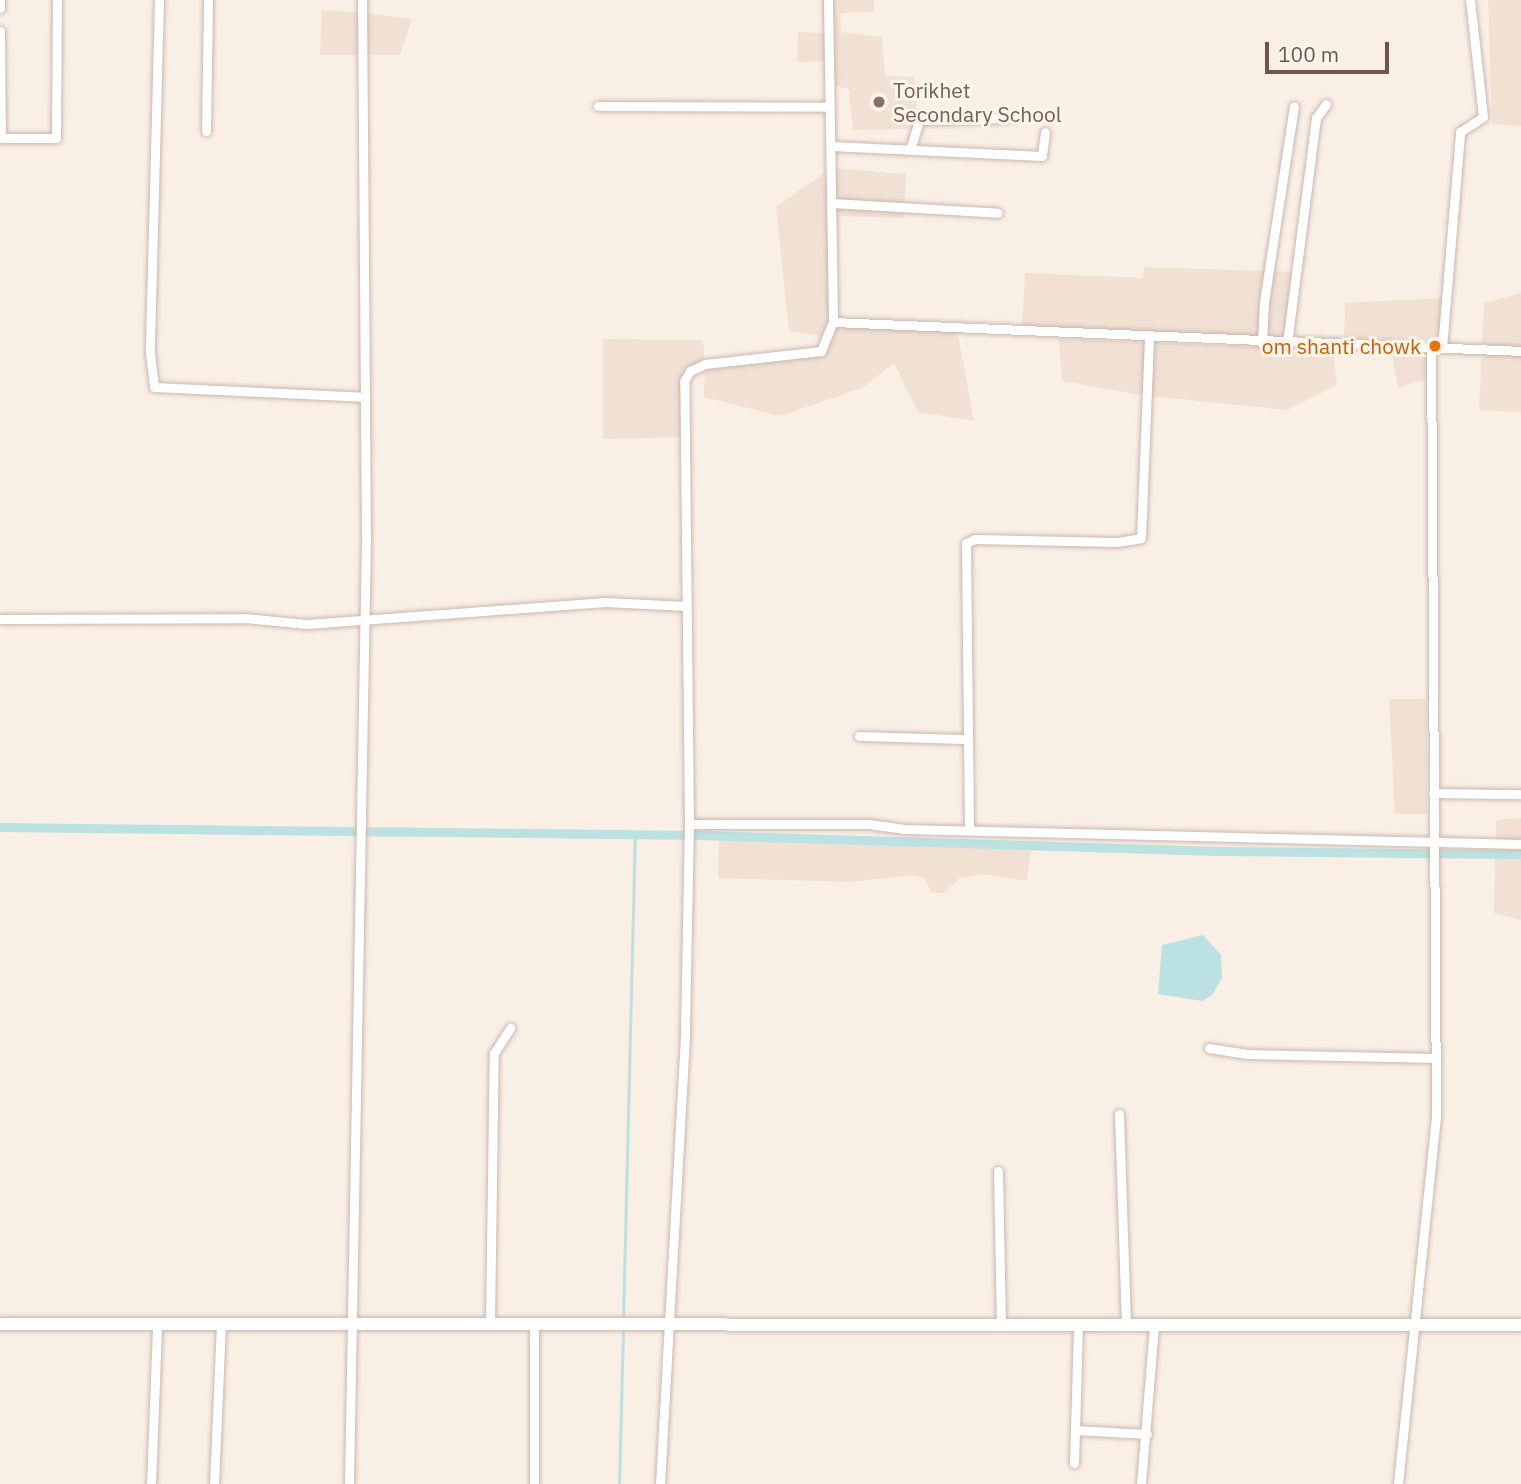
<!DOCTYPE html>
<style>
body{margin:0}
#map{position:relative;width:1521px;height:1484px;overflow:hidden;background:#faefe5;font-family:"IBM Plex Sans",sans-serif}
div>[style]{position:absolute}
.residential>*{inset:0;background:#f1e0d4}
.water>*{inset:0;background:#bce1e2}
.stream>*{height:2.5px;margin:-1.25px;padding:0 1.25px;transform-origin:1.25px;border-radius:1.25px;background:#bce1e2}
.canal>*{height:9px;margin:-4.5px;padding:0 4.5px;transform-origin:4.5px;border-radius:4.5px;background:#bce1e2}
.roads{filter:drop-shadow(0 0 2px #cab7ad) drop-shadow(0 0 2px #cab7ad)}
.street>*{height:9px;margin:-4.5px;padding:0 4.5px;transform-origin:4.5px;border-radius:4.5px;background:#fff}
.secondary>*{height:12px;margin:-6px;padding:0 6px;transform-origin:6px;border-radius:6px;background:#fff}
.dots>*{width:19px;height:19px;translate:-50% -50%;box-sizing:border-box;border:4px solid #fdf4eb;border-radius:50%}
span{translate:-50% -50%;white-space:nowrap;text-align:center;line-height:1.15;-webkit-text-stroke:6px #fdf4eb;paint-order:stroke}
.education-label{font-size:21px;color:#785e54}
.left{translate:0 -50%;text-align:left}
.food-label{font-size:21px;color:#c56008}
.right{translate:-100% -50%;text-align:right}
.scale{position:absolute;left:1265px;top:42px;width:124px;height:32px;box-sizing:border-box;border:4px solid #70554d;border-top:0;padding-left:9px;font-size:21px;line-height:24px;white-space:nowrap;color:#70554d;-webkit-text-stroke:5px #fdf4eb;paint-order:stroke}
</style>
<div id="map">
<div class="residential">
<div style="clip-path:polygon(822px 0,874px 0,874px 12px,840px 13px,841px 32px,882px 37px,885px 76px,915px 77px,917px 129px,853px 130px,849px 89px,836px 86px,833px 61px,797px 62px,798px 32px,823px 33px)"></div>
<div style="clip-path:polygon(1488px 0,1521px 0,1521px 126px,1492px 124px)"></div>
<div style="clip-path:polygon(322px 10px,368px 13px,412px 19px,400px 55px,320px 55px)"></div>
<div style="clip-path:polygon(831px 168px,906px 174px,904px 218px,832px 216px,833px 322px,957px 329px,974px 421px,918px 412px,894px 363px,862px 388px,780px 416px,704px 397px,705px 365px,684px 381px,682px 437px,603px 439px,603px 339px,703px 340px,705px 364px,821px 351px,827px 337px,789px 331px,776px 207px)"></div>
<div style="clip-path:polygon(1144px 267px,1294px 272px,1291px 338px,1022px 326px,1025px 273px,1143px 278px)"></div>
<div style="clip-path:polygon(1521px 293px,1521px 412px,1479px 410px,1484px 303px)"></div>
<div style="clip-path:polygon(1444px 298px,1442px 339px,1344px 338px,1345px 303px)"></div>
<div style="clip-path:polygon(1059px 339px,1333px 350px,1337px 385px,1287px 410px,1140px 395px,1062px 381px)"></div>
<div style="clip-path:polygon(1391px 347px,1429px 348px,1429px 378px,1398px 388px)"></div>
<div style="clip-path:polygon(1389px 699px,1426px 699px,1427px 814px,1395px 814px)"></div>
<div style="clip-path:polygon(1521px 818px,1521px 920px,1494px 913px,1496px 820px)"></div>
<div style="clip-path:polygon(719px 836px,1031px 845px,1027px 881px,982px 874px,960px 878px,944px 893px,931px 893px,925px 878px,913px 875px,850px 882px,718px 878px)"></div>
</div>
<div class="water">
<div style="clip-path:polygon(1203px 935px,1221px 955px,1222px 978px,1212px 995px,1202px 1001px,1158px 994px,1162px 945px)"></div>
</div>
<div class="stream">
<div style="left:623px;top:1320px;width:484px;rotate:-88.6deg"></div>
<div style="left:619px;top:1484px;width:153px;rotate:-88.5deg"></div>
</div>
<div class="canal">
<div style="left:0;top:827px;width:700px;rotate:0.65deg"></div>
<div style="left:700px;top:835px;width:516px;rotate:1.78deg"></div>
<div style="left:1216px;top:851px;width:305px;rotate:0.6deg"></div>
</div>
<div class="roads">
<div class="street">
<div style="left:159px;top:0;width:353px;rotate:91.5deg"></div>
<div style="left:150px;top:353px;width:34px;rotate:83deg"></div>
<div style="left:154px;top:387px;width:209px;rotate:2.7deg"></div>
<div style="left:828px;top:0;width:322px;rotate:89.1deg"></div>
<div style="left:833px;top:322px;width:689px;rotate:2.41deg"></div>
<div style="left:0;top:8px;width:8px;rotate:-90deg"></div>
<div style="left:0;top:31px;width:107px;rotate:89.5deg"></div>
<div style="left:1px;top:138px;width:55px"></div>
<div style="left:56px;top:138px;width:138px;rotate:-89.6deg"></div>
<div style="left:598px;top:106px;width:232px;rotate:0.2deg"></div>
<div style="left:206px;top:131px;width:131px;rotate:-89.1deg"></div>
<div style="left:831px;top:146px;width:211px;rotate:2.7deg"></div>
<div style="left:1042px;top:156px;width:24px;rotate:-83deg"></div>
<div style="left:910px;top:150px;width:31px;rotate:-73deg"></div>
<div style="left:919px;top:120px;width:87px;rotate:-1.3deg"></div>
<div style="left:832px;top:203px;width:166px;rotate:3.4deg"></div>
<div style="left:1262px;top:343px;width:41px;rotate:-87.2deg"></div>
<div style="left:1264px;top:302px;width:198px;rotate:-81.3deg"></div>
<div style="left:1287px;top:344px;width:228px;rotate:-82.7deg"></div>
<div style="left:1316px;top:118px;width:17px;rotate:-54deg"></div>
<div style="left:1442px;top:348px;width:217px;rotate:-85.2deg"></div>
<div style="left:1460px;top:132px;width:27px;rotate:-33deg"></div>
<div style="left:1483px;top:117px;width:118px;rotate:-96.3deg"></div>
<div style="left:0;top:619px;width:245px;rotate:-0.2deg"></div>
<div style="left:245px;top:618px;width:62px;rotate:5.5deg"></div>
<div style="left:307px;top:624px;width:299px;rotate:-4.2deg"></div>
<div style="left:605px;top:602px;width:81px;rotate:2.8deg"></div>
<div style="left:859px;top:736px;width:108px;rotate:1.6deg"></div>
<div style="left:1433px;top:793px;width:88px;rotate:0.7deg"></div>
<div style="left:689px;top:824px;width:180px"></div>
<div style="left:869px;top:824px;width:34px;rotate:8deg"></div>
<div style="left:903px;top:829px;width:618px;rotate:1.39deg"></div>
<div style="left:969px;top:830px;width:287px;rotate:-90.6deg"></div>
<div style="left:966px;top:543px;width:10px;rotate:-24deg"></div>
<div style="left:975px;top:539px;width:142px;rotate:1.2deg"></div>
<div style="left:1117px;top:542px;width:24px;rotate:-9deg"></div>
<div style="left:1141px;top:538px;width:200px;rotate:-87.7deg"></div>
<div style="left:1209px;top:1048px;width:37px;rotate:9deg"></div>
<div style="left:1246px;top:1054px;width:190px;rotate:1.2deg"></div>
<div style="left:1119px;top:1114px;width:211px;rotate:88.1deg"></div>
<div style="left:998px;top:1171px;width:155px;rotate:88.9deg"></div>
<div style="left:490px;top:1323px;width:270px;rotate:-89.2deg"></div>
<div style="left:494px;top:1053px;width:30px;rotate:-57deg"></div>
<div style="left:534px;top:1324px;width:160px;rotate:90deg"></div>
<div style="left:1075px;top:1430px;width:72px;rotate:3.2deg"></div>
<div style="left:1074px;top:1463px;width:137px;rotate:-88.3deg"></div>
<div style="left:151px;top:1484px;width:159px;rotate:-87.8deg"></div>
<div style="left:214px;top:1484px;width:159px;rotate:-87.5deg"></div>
<div style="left:349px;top:1484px;width:942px;rotate:-88.97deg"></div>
<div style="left:366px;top:542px;width:542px;rotate:-90.42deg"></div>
<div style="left:660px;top:1484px;width:455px;rotate:-86.8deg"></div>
<div style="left:685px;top:1030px;width:206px;rotate:-88.9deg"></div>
<div style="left:689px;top:824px;width:443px;rotate:-90.6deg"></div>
<div style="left:684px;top:381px;width:12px;rotate:-59deg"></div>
<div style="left:690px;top:371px;width:17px;rotate:-25deg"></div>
<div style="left:705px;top:364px;width:117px;rotate:-6.4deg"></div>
<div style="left:821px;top:351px;width:31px;rotate:-68deg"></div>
<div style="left:1141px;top:1484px;width:160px;rotate:-85.3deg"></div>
<div style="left:1398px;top:1484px;width:370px;rotate:-84.1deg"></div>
<div style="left:1436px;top:1116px;width:768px;rotate:-90.37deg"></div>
</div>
<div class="secondary">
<div style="left:0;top:1324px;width:1521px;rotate:0.04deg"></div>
</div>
</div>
<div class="dots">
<div style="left:879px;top:102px;background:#8d6e63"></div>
<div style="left:1435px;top:346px;background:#e8710a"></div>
</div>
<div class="education-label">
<span class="left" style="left:893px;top:102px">Torikhet<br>Secondary School</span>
</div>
<div class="food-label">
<span class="right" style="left:1421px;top:346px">om shanti chowk</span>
</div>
<div class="scale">100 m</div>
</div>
